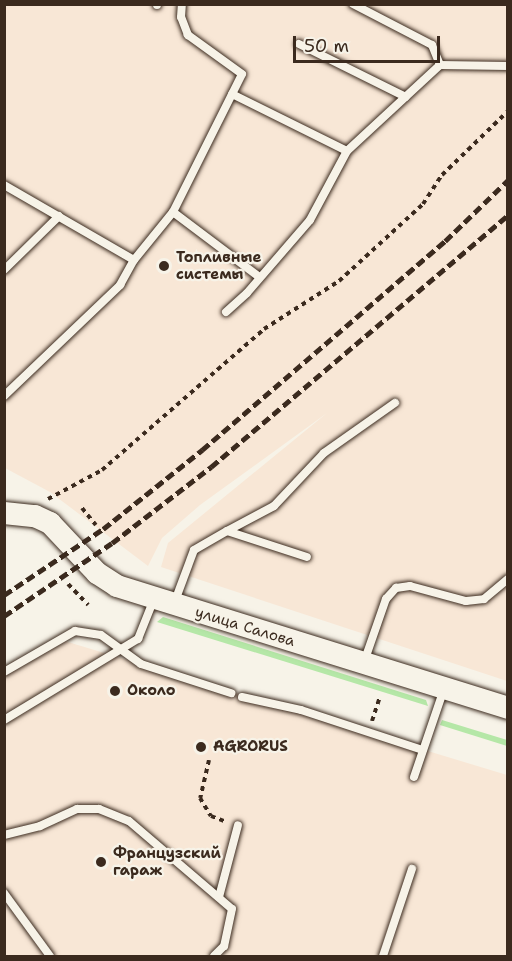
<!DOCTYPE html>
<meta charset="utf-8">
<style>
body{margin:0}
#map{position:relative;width:512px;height:961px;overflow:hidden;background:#f7f3e8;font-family:"Shantell Sans",sans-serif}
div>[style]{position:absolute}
.built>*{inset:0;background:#f8e7d6}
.green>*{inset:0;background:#b5e7a7}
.path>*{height:4px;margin-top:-2px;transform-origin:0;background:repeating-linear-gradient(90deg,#3b2a1e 0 4.5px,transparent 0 9px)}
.roads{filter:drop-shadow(0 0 2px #3b2a1e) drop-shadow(0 0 2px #3b2a1e)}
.lane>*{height:8px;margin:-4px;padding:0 4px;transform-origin:4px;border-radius:4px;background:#f7f3e8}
.secondary>*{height:22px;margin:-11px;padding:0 11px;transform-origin:11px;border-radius:11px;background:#f7f3e8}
.rail>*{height:4.5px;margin-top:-2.25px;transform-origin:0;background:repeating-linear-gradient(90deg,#3b2a1e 0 9px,transparent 0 13.5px)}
.dots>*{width:16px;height:16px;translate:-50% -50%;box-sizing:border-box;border:3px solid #f7f3e8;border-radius:50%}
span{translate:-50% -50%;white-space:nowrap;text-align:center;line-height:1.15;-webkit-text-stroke:4.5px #f7f3e8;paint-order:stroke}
.poi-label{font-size:15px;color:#3b2a1e;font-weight:700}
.left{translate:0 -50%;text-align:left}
.street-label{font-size:15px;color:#3b2a1e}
.frame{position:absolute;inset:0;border:6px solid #3b2a1e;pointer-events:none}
.scale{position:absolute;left:293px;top:36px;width:147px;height:27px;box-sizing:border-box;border:3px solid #3b2a1e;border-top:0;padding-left:8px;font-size:18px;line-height:21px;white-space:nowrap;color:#3b2a1e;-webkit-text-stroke:4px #f7f3e8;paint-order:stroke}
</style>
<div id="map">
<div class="built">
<div style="clip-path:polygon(4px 5px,507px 5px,507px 681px,161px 567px,168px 543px,327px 413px,200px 505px,162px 538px,148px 566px,50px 492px,5px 468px)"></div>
<div style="clip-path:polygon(58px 639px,507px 775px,507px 956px,5px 956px,5px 666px)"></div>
</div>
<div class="green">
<div style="clip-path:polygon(163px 617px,426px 700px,428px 706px,157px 622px)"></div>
<div style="clip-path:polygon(442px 720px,507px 740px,507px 746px,440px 725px)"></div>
</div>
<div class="path">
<div style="left:48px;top:499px;width:61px;rotate:-28.2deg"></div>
<div style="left:102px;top:470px;width:215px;rotate:-41deg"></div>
<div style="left:264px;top:329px;width:89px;rotate:-32.6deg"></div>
<div style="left:339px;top:281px;width:114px;rotate:-42.5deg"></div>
<div style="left:423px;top:204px;width:35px;rotate:-57deg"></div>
<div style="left:442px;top:175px;width:92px;rotate:-44.1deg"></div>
<div style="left:82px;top:508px;width:22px;rotate:51deg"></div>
<div style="left:68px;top:584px;width:29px;rotate:46deg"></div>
<div style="left:372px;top:721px;width:26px;rotate:-72deg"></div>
<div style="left:209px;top:760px;width:39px;rotate:103deg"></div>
<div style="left:200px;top:798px;width:21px;rotate:59deg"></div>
<div style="left:211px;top:816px;width:17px;rotate:21deg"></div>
</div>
<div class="roads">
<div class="lane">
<div style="left:157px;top:4px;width:1px;rotate:90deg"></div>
<div style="left:353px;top:4px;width:89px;rotate:27.4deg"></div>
<div style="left:432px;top:45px;width:22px;rotate:68deg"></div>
<div style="left:299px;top:44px;width:119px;rotate:26.4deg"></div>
<div style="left:232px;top:94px;width:128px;rotate:26.4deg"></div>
<div style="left:4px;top:185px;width:150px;rotate:30deg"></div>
<div style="left:134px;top:260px;width:62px;rotate:-50.9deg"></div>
<div style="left:173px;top:212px;width:154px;rotate:-63.4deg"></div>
<div style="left:242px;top:74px;width:67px;rotate:-144.2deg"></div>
<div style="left:188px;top:35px;width:19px;rotate:-111deg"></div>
<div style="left:181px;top:17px;width:13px;rotate:-86deg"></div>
<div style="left:173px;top:212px;width:106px;rotate:37deg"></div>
<div style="left:4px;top:270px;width:77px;rotate:-44.5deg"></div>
<div style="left:226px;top:312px;width:28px;rotate:-42deg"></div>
<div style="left:247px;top:293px;width:96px;rotate:-49.2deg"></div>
<div style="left:310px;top:220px;width:78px;rotate:-61.8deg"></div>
<div style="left:347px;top:151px;width:127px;rotate:-42.8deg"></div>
<div style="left:440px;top:65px;width:68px;rotate:0.8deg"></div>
<div style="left:4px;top:396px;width:161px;rotate:-43.7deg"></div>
<div style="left:120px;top:285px;width:29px;rotate:-61deg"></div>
<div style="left:227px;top:531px;width:53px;rotate:-28deg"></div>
<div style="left:274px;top:506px;width:73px;rotate:-46.7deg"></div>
<div style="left:324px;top:453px;width:87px;rotate:-35.2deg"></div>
<div style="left:175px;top:601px;width:54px;rotate:-69.6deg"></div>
<div style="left:194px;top:550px;width:38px;rotate:-30deg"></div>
<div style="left:227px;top:531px;width:84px;rotate:18deg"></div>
<div style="left:364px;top:662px;width:67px;rotate:-70.8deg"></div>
<div style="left:386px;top:599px;width:15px;rotate:-48deg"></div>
<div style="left:396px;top:588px;width:14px;rotate:-8deg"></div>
<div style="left:410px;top:586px;width:58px;rotate:15deg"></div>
<div style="left:466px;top:601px;width:18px;rotate:-6deg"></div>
<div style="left:484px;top:599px;width:31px;rotate:-40deg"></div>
<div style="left:4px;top:672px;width:82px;rotate:-30deg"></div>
<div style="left:75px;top:631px;width:26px;rotate:9deg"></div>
<div style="left:101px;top:635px;width:49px;rotate:35.9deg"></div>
<div style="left:141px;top:664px;width:95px;rotate:17.9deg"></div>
<div style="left:242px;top:697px;width:60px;rotate:12.4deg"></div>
<div style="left:301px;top:710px;width:128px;rotate:18.2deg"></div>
<div style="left:4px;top:720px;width:157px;rotate:-31.2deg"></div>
<div style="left:138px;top:639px;width:43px;rotate:-68.2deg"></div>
<div style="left:414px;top:777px;width:93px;rotate:-71.2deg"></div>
<div style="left:4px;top:835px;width:37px;rotate:-14deg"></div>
<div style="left:40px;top:826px;width:41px;rotate:-24.7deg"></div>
<div style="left:77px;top:809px;width:22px"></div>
<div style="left:99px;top:809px;width:32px;rotate:22deg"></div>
<div style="left:129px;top:821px;width:135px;rotate:40.5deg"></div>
<div style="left:232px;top:909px;width:38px;rotate:102deg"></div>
<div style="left:224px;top:946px;width:14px;rotate:135deg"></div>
<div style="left:4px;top:893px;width:78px;rotate:53.9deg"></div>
<div style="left:219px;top:897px;width:74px;rotate:-75.2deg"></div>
<div style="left:383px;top:956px;width:92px;rotate:-71.6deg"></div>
</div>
<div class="secondary">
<div style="left:4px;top:513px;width:31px;rotate:6deg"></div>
<div style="left:35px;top:516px;width:17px;rotate:25deg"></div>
<div style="left:50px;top:523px;width:69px;rotate:46.8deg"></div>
<div style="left:97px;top:573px;width:24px;rotate:33deg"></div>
<div style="left:117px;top:586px;width:410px;rotate:17.3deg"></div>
</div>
</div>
<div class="rail">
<div style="left:4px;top:595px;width:119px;rotate:-33.7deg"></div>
<div style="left:103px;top:529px;width:127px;rotate:-38.6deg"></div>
<div style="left:202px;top:450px;width:321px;rotate:-40.7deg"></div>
<div style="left:445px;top:241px;width:88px;rotate:-44.1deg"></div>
<div style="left:4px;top:616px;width:130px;rotate:-34.1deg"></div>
<div style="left:112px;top:543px;width:125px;rotate:-37.5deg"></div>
<div style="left:211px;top:467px;width:390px;rotate:-40.3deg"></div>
</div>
<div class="dots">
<div style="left:164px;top:266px;background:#3b2a1e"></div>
<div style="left:115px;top:691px;background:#3b2a1e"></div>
<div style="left:201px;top:747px;background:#3b2a1e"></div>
<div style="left:101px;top:862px;background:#3b2a1e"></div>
</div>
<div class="poi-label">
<span class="left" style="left:176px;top:266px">Топливные<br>системы</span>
<span class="left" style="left:127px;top:691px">Около</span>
<span class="left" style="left:213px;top:747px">AGRORUS</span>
<span class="left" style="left:113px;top:862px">Французский<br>гараж</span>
</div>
<div class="street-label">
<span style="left:245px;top:627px;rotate:17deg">улица Салова</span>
</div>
<div class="frame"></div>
<div class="scale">50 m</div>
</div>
